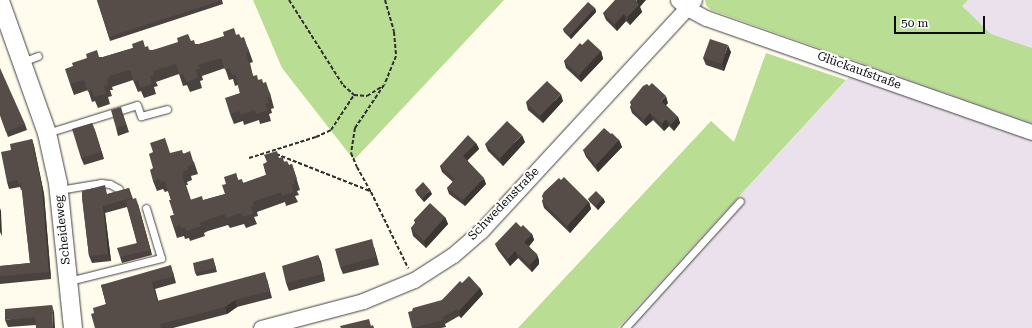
<!DOCTYPE html>
<meta charset="utf-8">
<style>
body{margin:0}
#map{position:relative;width:1032px;height:328px;overflow:hidden;background:#fffbed;font-family:"Roboto Serif",serif}
div>[style]{position:absolute}
.industrial>*{inset:0;background:#ebe1ec}
.forest>*{inset:0;background:#b8dd93}
.path>*{height:2px;margin-top:-1px;transform-origin:0;background:repeating-linear-gradient(90deg,#2f2f2f 0 4px,transparent 0 6px)}
.roads{filter:drop-shadow(0 0 1px #404040) drop-shadow(0 0 1px #404040)}
.service>*{height:7px;margin:-3.5px;padding:0 3.5px;transform-origin:3.5px;border-radius:3.5px;background:#fff}
.minor>*{height:15px;margin:-7.5px;padding:0 7.5px;transform-origin:7.5px;border-radius:7.5px;background:#fff}
.tertiary>*{height:18px;margin:-9px;padding:0 9px;transform-origin:9px;border-radius:9px;background:#fff}
.wall>*{inset:0;background:#4a423f}
.shaded-wall>*{inset:0;background:#3c3633}
.building>*{inset:0;background:#564d49}
span{translate:-50% -50%;white-space:nowrap;text-align:center;line-height:1.15;-webkit-text-stroke:4px #fff;paint-order:stroke}
.street-label{font-size:12px;color:#0d0d0d}
.scale{position:absolute;left:894px;top:16px;width:91px;height:18px;box-sizing:border-box;border:2px solid #0d0d0d;border-top:0;padding-left:5px;font-size:12px;line-height:14px;white-space:nowrap;color:#0d0d0d;-webkit-text-stroke:3px #fff;paint-order:stroke}
</style>
<div id="map">
<div class="industrial">
<div style="clip-path:polygon(968px 0,1032px 0,1032px 48px,991px 34px,961px 6px)"></div>
<div style="clip-path:polygon(862px 63px,1032px 123px,1032px 328px,618px 328px)"></div>
</div>
<div class="forest">
<div style="clip-path:polygon(253px 0,504px 0,354px 160px,282px 68px)"></div>
<div style="clip-path:polygon(705px 0,968px 0,962px 6px,991px 34px,1032px 48px,1032px 123px,711px 10px,706px 5px)"></div>
<div style="clip-path:polygon(766px 53px,846px 80px,618px 328px,518px 328px,711px 121px,734px 142px)"></div>
</div>
<div class="path">
<div style="left:289px;top:0;width:101px;rotate:57.6deg"></div>
<div style="left:343px;top:85px;width:15px;rotate:42deg"></div>
<div style="left:354px;top:95px;width:13px;rotate:4deg"></div>
<div style="left:367px;top:96px;width:19px;rotate:-32deg"></div>
<div style="left:385px;top:0;width:33px;rotate:74deg"></div>
<div style="left:394px;top:32px;width:24px;rotate:85deg"></div>
<div style="left:396px;top:56px;width:31px;rotate:112deg"></div>
<div style="left:384px;top:85px;width:52px;rotate:124deg"></div>
<div style="left:355px;top:128px;width:25px;rotate:99deg"></div>
<div style="left:351px;top:153px;width:15px;rotate:67deg"></div>
<div style="left:357px;top:167px;width:29px;rotate:61deg"></div>
<div style="left:371px;top:192px;width:85px;rotate:64deg"></div>
<div style="left:276px;top:154px;width:101px;rotate:21.5deg"></div>
<div style="left:249px;top:158px;width:70px;rotate:-17.4deg"></div>
<div style="left:316px;top:137px;width:17px;rotate:-25deg"></div>
<div style="left:331px;top:130px;width:42px;rotate:-56.7deg"></div>
</div>
<div class="roads">
<div class="service">
<div style="left:22px;top:62px;width:17px;rotate:-21deg"></div>
<div style="left:47px;top:133px;width:94px;rotate:-17.3deg"></div>
<div style="left:137px;top:105px;width:12px;rotate:70deg"></div>
<div style="left:141px;top:116px;width:27px;rotate:-15deg"></div>
<div style="left:59px;top:190px;width:43px;rotate:-9.5deg"></div>
<div style="left:101px;top:183px;width:9px;rotate:6deg"></div>
<div style="left:110px;top:184px;width:10px;rotate:29deg"></div>
<div style="left:69px;top:281px;width:95px;rotate:-14deg"></div>
<div style="left:161px;top:258px;width:52px;rotate:-106.7deg"></div>
<div style="left:625px;top:328px;width:171px;rotate:-47.8deg"></div>
</div>
<div class="minor">
<div style="left:678px;top:0;width:12px;rotate:42deg"></div>
<div style="left:687px;top:8px;width:21px;rotate:28deg"></div>
<div style="left:706px;top:18px;width:345px;rotate:19.3deg"></div>
<div style="left:261px;top:328px;width:106px;rotate:-14.8deg"></div>
<div style="left:363px;top:301px;width:55px;rotate:-22.4deg"></div>
<div style="left:414px;top:280px;width:46px;rotate:-32.7deg"></div>
<div style="left:453px;top:255px;width:37px;rotate:-41deg"></div>
<div style="left:481px;top:231px;width:314px;rotate:-47.3deg"></div>
</div>
<div class="tertiary">
<div style="left:0;top:1px;width:140px;rotate:70.4deg"></div>
<div style="left:47px;top:133px;width:51px;rotate:77.6deg"></div>
<div style="left:58px;top:183px;width:146px;rotate:84.1deg"></div>
</div>
</div>
<div class="wall">
<div style="clip-path:polygon(97px 0,222px 0,223px 4px,110px 41px)"></div>
<div style="clip-path:polygon(640px 7px,642px 12px,630px 25px,626px 21px,617px 31px,606px 20px,603px 13px)"></div>
<div style="clip-path:polygon(595px 8px,596px 12px,571px 39px,564px 32px,563px 29px)"></div>
<div style="clip-path:polygon(236px 35px,241px 38px,248px 48px,253px 62px,250px 63px,253px 76px,263px 83px,270px 93px,274px 108px,271px 109px,272px 113px,269px 114px,271px 121px,260px 124px,259px 120px,244px 125px,243px 121px,234px 124px,230px 114px,240px 93px,238px 85px,235px 86px,233px 79px,229px 80px,225px 68px,202px 76px,203px 80px,200px 81px,202px 88px,190px 92px,187px 85px,183px 86px,179px 74px,156px 82px,158px 86px,154px 87px,156px 94px,144px 98px,141px 91px,138px 92px,133px 80px,112px 87px,113px 90px,110px 90px,112px 96px,108px 97px,110px 104px,98px 108px,95px 101px,92px 102px,88px 90px,74px 95px,70px 84px,99px 57px,103px 57px,133px 48px,145px 47px,150px 50px,153px 50px,191px 41px,195px 44px,199px 44px)"></div>
<div style="clip-path:polygon(582px 45px,601px 51px,603px 59px,581px 82px,566px 68px,564px 61px)"></div>
<div style="clip-path:polygon(731px 52px,724px 71px,706px 65px,703px 58px)"></div>
<div style="clip-path:polygon(563px 101px,543px 123px,528px 110px,526px 102px)"></div>
<div style="clip-path:polygon(630px 102px,668px 103px,666px 105px,678px 117px,680px 123px,674px 131px,669px 126px,664px 131px,653px 120px,646px 126px,632px 113px,630px 107px,631px 105px)"></div>
<div style="clip-path:polygon(123px 114px,129px 132px,118px 136px,116px 128px)"></div>
<div style="clip-path:polygon(0 115px,25px 124px,27px 130px,8px 137px)"></div>
<div style="clip-path:polygon(92px 123px,104px 159px,84px 165px,81px 158px)"></div>
<div style="clip-path:polygon(611px 134px,619px 140px,622px 147px,598px 172px,586px 157px,583px 150px)"></div>
<div style="clip-path:polygon(32px 139px,34px 146px,44px 194px,51px 279px,0 284px,0 266px,30px 263px,22px 190px,21px 190px,20px 187px,9px 189px,7px 182px,11px 150px)"></div>
<div style="clip-path:polygon(525px 142px,503px 166px,488px 151px,485px 144px)"></div>
<div style="clip-path:polygon(476px 143px,479px 149px,467px 160px,486px 184px,465px 206px,449px 194px,447px 188px,453px 182px,442px 172px,440px 166px)"></div>
<div style="clip-path:polygon(170px 153px,183px 153px,194px 162px,198px 174px,191px 176px,192px 180px,187px 182px,188px 185px,186px 185px,191px 200px,204px 200px,225px 194px,226px 184px,236px 173px,238px 180px,244px 183px,266px 175px,279px 158px,289px 165px,292px 164px,300px 190px,297px 191px,299px 195px,295px 196px,298px 202px,286px 206px,285px 202px,257px 212px,258px 216px,254px 217px,257px 224px,246px 228px,244px 224px,230px 228px,228px 225px,208px 231px,204px 233px,205px 236px,190px 241px,189px 238px,185px 239px,184px 236px,177px 238px,170px 216px,174px 215px,171px 200px,168px 191px,165px 192px,163px 189px,157px 191px,153px 181px,153px 168px)"></div>
<div style="clip-path:polygon(129px 188px,133px 199px,138px 204px,152px 255px,122px 263px,120px 257px,137px 243px,127px 207px,105px 213px,111px 261px,92px 263px,89px 256px,82px 197px,108px 194px)"></div>
<div style="clip-path:polygon(415px 190px,432px 194px,424px 202px,417px 194px)"></div>
<div style="clip-path:polygon(542px 196px,589px 202px,591px 209px,570px 233px,544px 208px,542px 201px,543px 199px)"></div>
<div style="clip-path:polygon(603px 198px,605px 202px,598px 210px,590px 202px,588px 199px)"></div>
<div style="clip-path:polygon(445px 217px,448px 224px,426px 248px,413px 236px,411px 228px,415px 223px,414px 220px)"></div>
<div style="clip-path:polygon(521px 227px,532px 234px,534px 240px,529px 246px,539px 260px,539px 264px,532px 272px,518px 258px,510px 266px,498px 250px,495px 244px)"></div>
<div style="clip-path:polygon(374px 247px,379px 265px,343px 274px,340px 267px)"></div>
<div style="clip-path:polygon(318px 255px,321px 262px,325px 281px,289px 291px,286px 283px)"></div>
<div style="clip-path:polygon(213px 258px,217px 272px,197px 276px,195px 273px)"></div>
<div style="clip-path:polygon(173px 272px,176px 283px,155px 289px,158px 301px,267px 279px,272px 298px,237px 307px,227px 314px,173px 328px,95px 328px,94px 313px,106px 304px,101px 285px)"></div>
<div style="clip-path:polygon(462px 283px,480px 288px,483px 294px,461px 318px,459px 316px,445px 324px,446px 327px,441px 328px,412px 328px,442px 300px)"></div>
<div style="clip-path:polygon(54px 312px,36px 325px,8px 327px,5px 320px)"></div>
</div>
<div class="shaded-wall">
<div style="clip-path:polygon(637px 0,646px 0,640px 7px,642px 12px,630px 25px,627px 17px)"></div>
<div style="clip-path:polygon(595px 8px,596px 12px,571px 39px,570px 35px)"></div>
<div style="clip-path:polygon(624px 14px,626px 21px,617px 31px,615px 24px)"></div>
<div style="clip-path:polygon(728px 45px,731px 52px,724px 71px,722px 64px)"></div>
<div style="clip-path:polygon(601px 51px,603px 59px,581px 82px,579px 75px)"></div>
<div style="clip-path:polygon(561px 94px,563px 101px,543px 123px,540px 116px)"></div>
<div style="clip-path:polygon(666px 96px,668px 103px,663px 108px,661px 101px)"></div>
<div style="clip-path:polygon(650px 113px,653px 120px,646px 126px,644px 120px)"></div>
<div style="clip-path:polygon(678px 117px,680px 123px,674px 131px,671px 124px)"></div>
<div style="clip-path:polygon(666px 119px,669px 126px,664px 131px,662px 124px)"></div>
<div style="clip-path:polygon(92px 123px,95px 130px,104px 159px,101px 152px)"></div>
<div style="clip-path:polygon(522px 135px,525px 142px,503px 166px,500px 158px)"></div>
<div style="clip-path:polygon(32px 139px,34px 146px,44px 194px,51px 279px,49px 272px)"></div>
<div style="clip-path:polygon(619px 140px,622px 147px,598px 172px,596px 165px)"></div>
<div style="clip-path:polygon(476px 143px,479px 149px,466px 162px,463px 156px)"></div>
<div style="clip-path:polygon(484px 178px,486px 184px,465px 206px,463px 200px)"></div>
<div style="clip-path:polygon(430px 190px,432px 194px,424px 202px,423px 198px)"></div>
<div style="clip-path:polygon(136px 198px,138px 204px,152px 255px,150px 250px)"></div>
<div style="clip-path:polygon(603px 198px,605px 202px,598px 210px,596px 206px)"></div>
<div style="clip-path:polygon(589px 202px,591px 209px,570px 233px,567px 226px)"></div>
<div style="clip-path:polygon(103px 206px,105px 213px,111px 261px,108px 254px)"></div>
<div style="clip-path:polygon(0 208px,1px 211px,2px 236px,0 232px)"></div>
<div style="clip-path:polygon(445px 217px,448px 224px,426px 248px,424px 241px)"></div>
<div style="clip-path:polygon(532px 234px,534px 240px,527px 249px,524px 242px)"></div>
<div style="clip-path:polygon(372px 239px,374px 247px,379px 265px,376px 257px)"></div>
<div style="clip-path:polygon(515px 251px,518px 258px,510px 266px,508px 259px)"></div>
<div style="clip-path:polygon(537px 254px,539px 260px,539px 264px,532px 272px,530px 265px)"></div>
<div style="clip-path:polygon(318px 255px,321px 262px,325px 281px,323px 274px)"></div>
<div style="clip-path:polygon(152px 282px,155px 289px,160px 308px,157px 301px)"></div>
<div style="clip-path:polygon(480px 288px,483px 294px,461px 318px,459px 311px)"></div>
<div style="clip-path:polygon(235px 300px,237px 307px,227px 314px,225px 307px)"></div>
<div style="clip-path:polygon(52px 305px,54px 312px,55px 328px,53px 328px)"></div>
</div>
<div class="building">
<div style="clip-path:polygon(97px 0,222px 0,109px 37px)"></div>
<div style="clip-path:polygon(615px 0,637px 0,636px 1px,639px 5px,627px 17px,624px 14px,615px 24px,603px 13px)"></div>
<div style="clip-path:polygon(588px 2px,595px 8px,570px 35px,563px 29px)"></div>
<div style="clip-path:polygon(234px 28px,236px 35px,239px 34px,241px 38px,244px 37px,249px 52px,246px 53px,253px 76px,257px 75px,258px 80px,262px 79px,263px 83px,266px 82px,271px 97px,267px 98px,269px 103px,265px 104px,268px 110px,256px 114px,255px 110px,241px 115px,239px 111px,230px 114px,225px 98px,240px 93px,235px 74px,232px 75px,229px 68px,225px 70px,221px 58px,198px 65px,200px 69px,196px 70px,198px 78px,186px 82px,183px 74px,180px 76px,176px 64px,153px 71px,154px 75px,150px 76px,152px 84px,140px 88px,138px 80px,134px 82px,130px 70px,109px 76px,109px 79px,107px 80px,108px 85px,104px 86px,106px 94px,94px 97px,92px 90px,88px 92px,84px 80px,70px 84px,65px 69px,73px 66px,72px 63px,87px 58px,86px 54px,97px 50px,99px 57px,103px 57px,133px 48px,132px 44px,143px 40px,145px 47px,148px 46px,149px 50px,153px 50px,178px 42px,177px 38px,188px 34px,191px 41px,194px 40px,195px 44px,199px 44px,224px 36px,223px 32px)"></div>
<div style="clip-path:polygon(588px 39px,601px 51px,579px 75px,564px 61px,580px 43px,582px 45px)"></div>
<div style="clip-path:polygon(710px 39px,728px 45px,722px 64px,703px 58px)"></div>
<div style="clip-path:polygon(0 68px,25px 124px,6px 132px,0 115px)"></div>
<div style="clip-path:polygon(547px 81px,561px 94px,540px 116px,526px 102px)"></div>
<div style="clip-path:polygon(652px 83px,666px 96px,661px 101px,678px 117px,671px 124px,666px 119px,662px 124px,650px 113px,644px 120px,630px 107px,632px 104px,630px 102px,643px 86px,647px 84px,649px 86px)"></div>
<div style="clip-path:polygon(121px 107px,126px 125px,116px 128px,111px 110px)"></div>
<div style="clip-path:polygon(507px 121px,522px 135px,500px 158px,485px 144px)"></div>
<div style="clip-path:polygon(92px 123px,101px 152px,81px 158px,72px 129px)"></div>
<div style="clip-path:polygon(604px 128px,611px 134px,612px 133px,619px 140px,596px 165px,583px 150px)"></div>
<div style="clip-path:polygon(468px 135px,476px 143px,463px 156px,484px 178px,463px 200px,447px 188px,455px 179px,440px 166px)"></div>
<div style="clip-path:polygon(165px 138px,170px 153px,182px 150px,183px 154px,190px 151px,194px 164px,187px 166px,188px 170px,183px 171px,184px 174px,182px 175px,190px 200px,202px 196px,203px 200px,225px 194px,222px 185px,226px 184px,224px 177px,236px 173px,238px 180px,242px 179px,243px 183px,266px 175px,263px 164px,267px 162px,264px 155px,277px 151px,279px 158px,283px 157px,284px 162px,287px 161px,289px 165px,292px 164px,297px 179px,294px 180px,295px 184px,292px 185px,294px 192px,282px 196px,281px 192px,253px 202px,254px 206px,251px 207px,253px 214px,242px 217px,240px 213px,226px 218px,225px 214px,204px 221px,200px 223px,201px 226px,186px 231px,185px 227px,181px 229px,180px 225px,174px 228px,170px 216px,174px 215px,169px 200px,171px 200px,165px 181px,161px 182px,160px 179px,153px 181px,150px 170px,153px 168px,149px 154px,153px 152px,150px 143px)"></div>
<div style="clip-path:polygon(32px 139px,42px 188px,49px 272px,0 276px,0 266px,30px 263px,21px 183px,18px 184px,18px 180px,7px 182px,1px 152px,11px 150px,10px 144px)"></div>
<div style="clip-path:polygon(564px 177px,589px 202px,567px 226px,542px 201px,544px 198px,542px 196px,544px 192px,559px 178px,561px 180px)"></div>
<div style="clip-path:polygon(423px 182px,430px 190px,423px 198px,415px 190px)"></div>
<div style="clip-path:polygon(105px 185px,107px 194px,129px 188px,132px 198px,103px 206px,108px 254px,89px 256px,82px 197px,82px 191px)"></div>
<div style="clip-path:polygon(596px 191px,603px 198px,596px 206px,588px 199px)"></div>
<div style="clip-path:polygon(136px 198px,150px 250px,120px 257px,117px 248px,137px 243px,126px 201px)"></div>
<div style="clip-path:polygon(430px 203px,445px 217px,424px 241px,411px 228px,416px 222px,414px 220px)"></div>
<div style="clip-path:polygon(516px 222px,521px 227px,523px 225px,532px 234px,524px 242px,537px 254px,537px 257px,530px 265px,515px 251px,508px 259px,495px 244px)"></div>
<div style="clip-path:polygon(372px 239px,376px 257px,340px 267px,335px 249px)"></div>
<div style="clip-path:polygon(318px 255px,323px 274px,286px 283px,282px 266px)"></div>
<div style="clip-path:polygon(213px 258px,216px 268px,195px 273px,193px 263px)"></div>
<div style="clip-path:polygon(171px 265px,174px 276px,152px 282px,157px 301px,265px 272px,270px 291px,235px 300px,225px 307px,160px 324px,161px 328px,95px 328px,91px 314px,94px 313px,93px 308px,106px 304px,101px 285px)"></div>
<div style="clip-path:polygon(469px 276px,480px 288px,459px 311px,457px 309px,443px 317px,443px 320px,412px 328px,408px 312px,412px 311px,413px 308px,442px 300px,460px 281px,462px 283px)"></div>
<div style="clip-path:polygon(52px 305px,53px 328px,36px 328px,35px 317px,5px 320px,5px 309px)"></div>
<div style="clip-path:polygon(369px 319px,371px 326px,373px 325px,374px 328px,341px 328px,340px 326px)"></div>
</div>
<div class="street-label">
<span style="left:859px;top:71px;rotate:20deg">Glückaufstraße</span>
<span style="left:504px;top:204px;rotate:-46deg">Schwedenstraße</span>
<span style="left:63px;top:230px;rotate:-96deg">Scheideweg</span>
</div>
<div class="scale">50 m</div>
</div>
